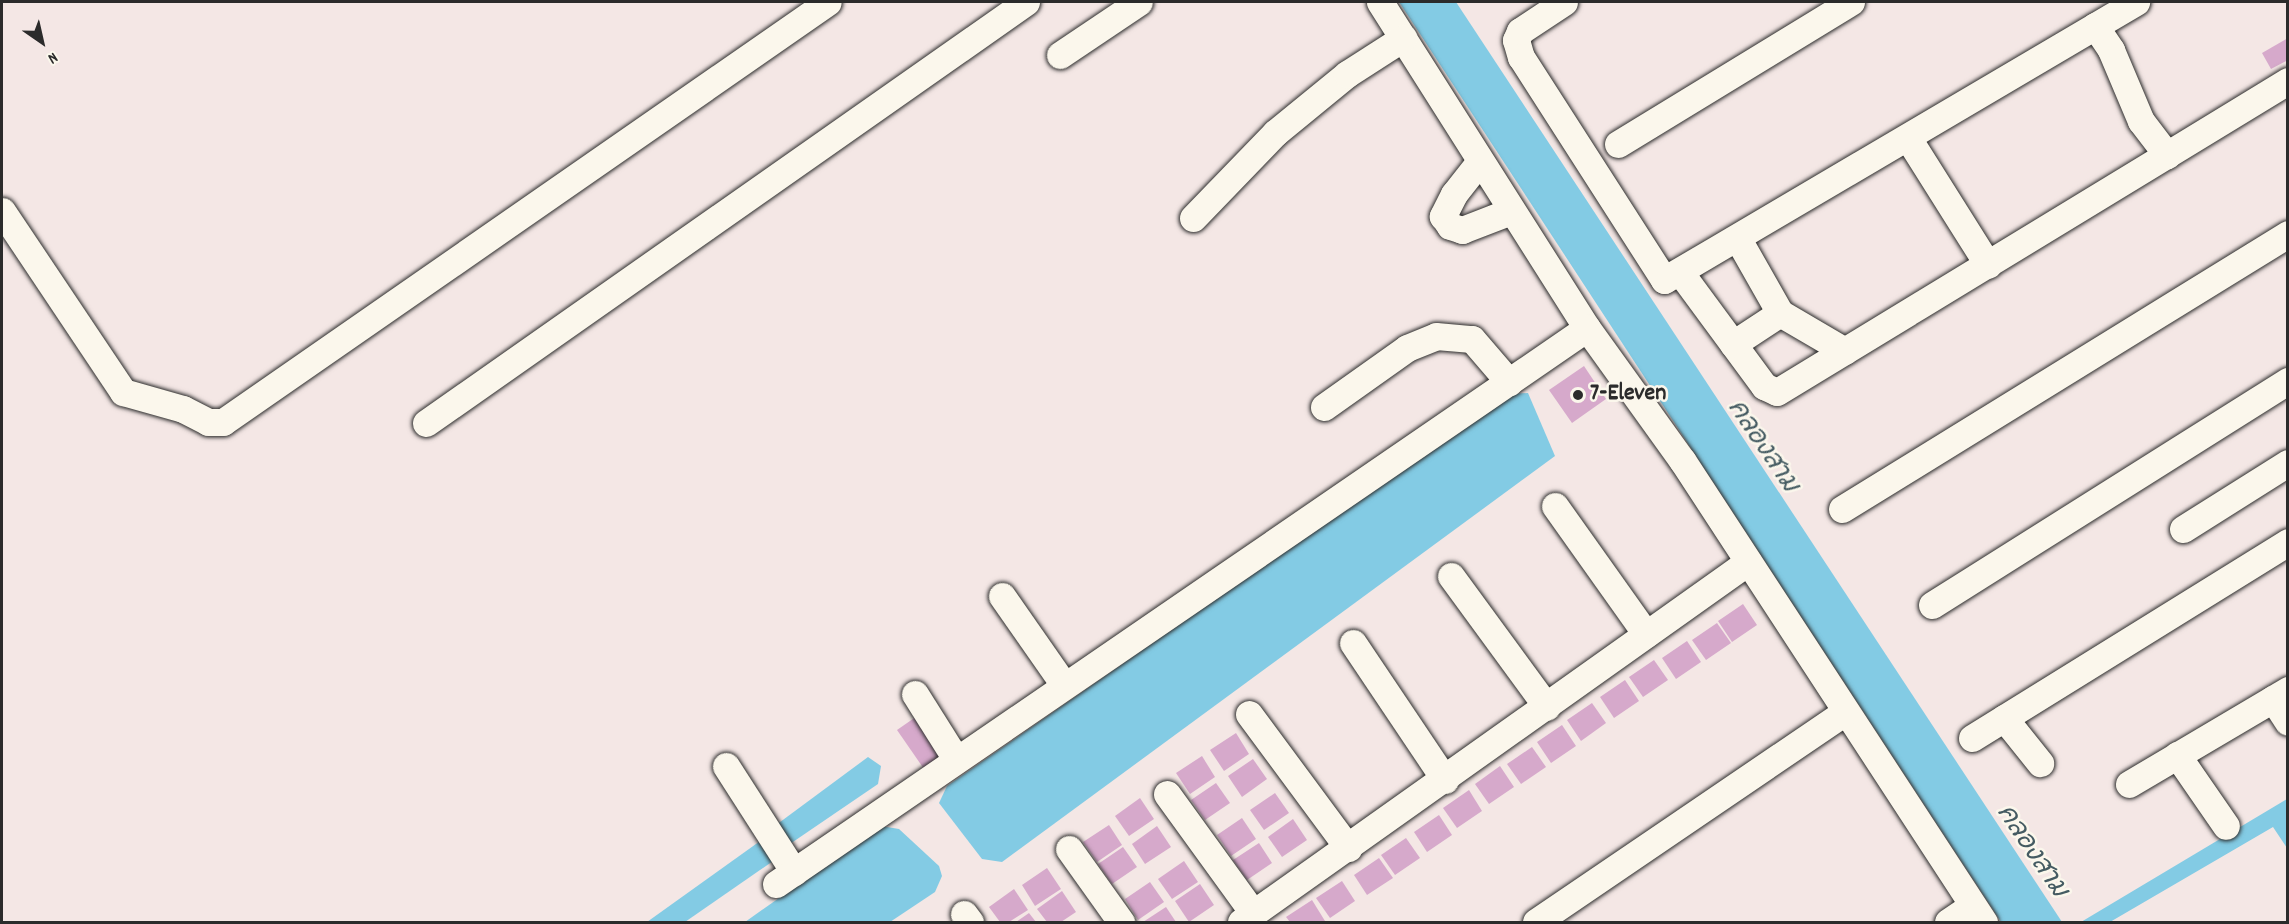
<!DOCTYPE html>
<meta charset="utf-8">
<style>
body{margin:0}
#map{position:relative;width:2289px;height:924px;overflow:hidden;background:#f4e7e5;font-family:Dekko,"Playpen Sans Thai",sans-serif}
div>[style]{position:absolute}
.water>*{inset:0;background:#83cbe4}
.building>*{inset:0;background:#d6a9cb}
.roads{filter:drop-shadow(0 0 2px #2b2b2b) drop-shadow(0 0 2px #2b2b2b)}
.minor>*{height:27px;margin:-13.5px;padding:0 13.5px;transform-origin:13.5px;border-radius:13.5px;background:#fbf7ec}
.dots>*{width:16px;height:16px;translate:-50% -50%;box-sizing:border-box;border:3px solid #fbf7ec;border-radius:50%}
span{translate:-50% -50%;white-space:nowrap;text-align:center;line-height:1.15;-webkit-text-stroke:5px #fbf7ec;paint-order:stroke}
.poi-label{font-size:24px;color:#2b2b2b;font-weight:700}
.left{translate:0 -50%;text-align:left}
.water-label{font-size:26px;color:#455b62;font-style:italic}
.frame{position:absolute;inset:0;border:3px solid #2b2b2b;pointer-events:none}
.north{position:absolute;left:12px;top:12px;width:60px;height:60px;-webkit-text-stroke:4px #fbf7ec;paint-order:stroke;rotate:146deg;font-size:16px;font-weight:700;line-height:24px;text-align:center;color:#2b2b2b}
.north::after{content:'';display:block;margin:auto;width:21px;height:27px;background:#2b2b2b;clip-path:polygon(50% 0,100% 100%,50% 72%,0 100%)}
</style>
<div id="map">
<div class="water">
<div style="clip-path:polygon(1399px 2px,1456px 2px,2062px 922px,2001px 922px)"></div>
<div style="clip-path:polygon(1528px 393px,1555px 456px,1002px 862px,982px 859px,939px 803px,947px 786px,1511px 394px)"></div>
<div style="clip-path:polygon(868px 757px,881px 766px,878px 784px,787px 846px,772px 828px)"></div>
<div style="clip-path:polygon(2287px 799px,2287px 848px,2273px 827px,2110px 922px,2081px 922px)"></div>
<div style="clip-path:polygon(881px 826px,899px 829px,939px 866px,942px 876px,935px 892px,890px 922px,745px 922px)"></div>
<div style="clip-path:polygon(767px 836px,776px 859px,685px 922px,647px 922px)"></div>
</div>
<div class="building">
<div style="clip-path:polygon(2288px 38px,2288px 60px,2271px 69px,2262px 53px)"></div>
<div style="clip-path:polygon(1584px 366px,1606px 399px,1572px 423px,1549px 390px)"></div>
<div style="clip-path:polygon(1743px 604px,1757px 625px,1732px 642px,1718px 621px)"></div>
<div style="clip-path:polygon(1717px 623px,1731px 643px,1706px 660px,1692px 640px)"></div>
<div style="clip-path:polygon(1687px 641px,1701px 662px,1676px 679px,1662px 658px)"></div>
<div style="clip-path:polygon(1654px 660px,1668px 680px,1643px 697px,1629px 677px)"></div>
<div style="clip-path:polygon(1625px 680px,1639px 701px,1614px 718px,1600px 697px)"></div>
<div style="clip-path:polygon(1592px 703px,1606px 723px,1581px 741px,1567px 720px)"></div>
<div style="clip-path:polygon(920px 714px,947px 752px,924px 769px,897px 730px)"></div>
<div style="clip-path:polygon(1562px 725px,1576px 746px,1551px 763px,1537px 742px)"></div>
<div style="clip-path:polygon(1236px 733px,1249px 754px,1224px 771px,1210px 750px)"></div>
<div style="clip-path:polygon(1532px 747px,1546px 767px,1521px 784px,1507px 764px)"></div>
<div style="clip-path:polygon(1202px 756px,1215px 777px,1190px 794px,1176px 773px)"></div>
<div style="clip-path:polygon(1253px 759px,1267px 779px,1242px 797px,1228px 776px)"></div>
<div style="clip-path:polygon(1500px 766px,1514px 787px,1489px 804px,1475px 784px)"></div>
<div style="clip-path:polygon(1216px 783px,1230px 803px,1205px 820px,1191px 800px)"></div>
<div style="clip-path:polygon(1469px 790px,1482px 811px,1457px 828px,1443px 808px)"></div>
<div style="clip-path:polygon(1275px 793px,1289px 813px,1264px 830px,1250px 810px)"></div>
<div style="clip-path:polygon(1140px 798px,1154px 819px,1129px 836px,1115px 816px)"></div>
<div style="clip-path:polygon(1439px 815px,1452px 835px,1427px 852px,1414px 832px)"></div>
<div style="clip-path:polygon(1242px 818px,1256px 839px,1231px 856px,1217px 835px)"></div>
<div style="clip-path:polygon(1293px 819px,1307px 840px,1282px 857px,1268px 837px)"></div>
<div style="clip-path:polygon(1109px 825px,1122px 845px,1097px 862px,1083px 842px)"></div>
<div style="clip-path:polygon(1157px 826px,1171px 847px,1145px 864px,1132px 844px)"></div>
<div style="clip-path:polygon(1406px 838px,1420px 858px,1395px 875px,1381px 855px)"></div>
<div style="clip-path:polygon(1259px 843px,1272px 863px,1247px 880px,1233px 860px)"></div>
<div style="clip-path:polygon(1123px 847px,1137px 867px,1112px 884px,1098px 864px)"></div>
<div style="clip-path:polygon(1379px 858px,1393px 878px,1367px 895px,1354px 875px)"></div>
<div style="clip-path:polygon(1184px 861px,1198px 882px,1172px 899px,1158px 879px)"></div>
<div style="clip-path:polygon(1047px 868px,1061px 889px,1035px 906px,1022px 885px)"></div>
<div style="clip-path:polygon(1342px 881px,1355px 901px,1330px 918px,1316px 898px)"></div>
<div style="clip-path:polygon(1150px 882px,1164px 902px,1138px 920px,1125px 899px)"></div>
<div style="clip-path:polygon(1200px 884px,1214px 905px,1189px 922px,1175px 901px)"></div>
<div style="clip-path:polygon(1014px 889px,1028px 910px,1009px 922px,1000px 922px,989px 907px)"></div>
<div style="clip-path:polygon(1062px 891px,1076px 912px,1061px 922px,1047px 922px,1037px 909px)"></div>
<div style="clip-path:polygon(1312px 900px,1325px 921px,1290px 922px,1286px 917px)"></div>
<div style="clip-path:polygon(1166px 907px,1176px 922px,1143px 922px)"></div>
<div style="clip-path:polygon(1029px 913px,1036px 922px,1016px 922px)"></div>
</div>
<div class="roads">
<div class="minor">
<div style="left:1380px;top:2px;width:386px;rotate:57.6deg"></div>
<div style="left:1587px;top:328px;width:163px;rotate:54.3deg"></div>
<div style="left:1682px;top:460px;width:552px;rotate:56.83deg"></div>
<div style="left:1564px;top:2px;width:53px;rotate:146.6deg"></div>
<div style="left:1520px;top:31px;width:10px;rotate:114deg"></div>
<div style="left:1516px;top:40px;width:18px;rotate:74deg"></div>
<div style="left:1521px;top:57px;width:265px;rotate:57.3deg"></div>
<div style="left:1664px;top:280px;width:548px;rotate:-30.5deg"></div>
<div style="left:2095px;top:26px;width:29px;rotate:56deg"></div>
<div style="left:2111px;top:50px;width:77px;rotate:67.1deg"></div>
<div style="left:2141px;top:121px;width:43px;rotate:52.6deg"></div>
<div style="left:1060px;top:55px;width:95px;rotate:-33.9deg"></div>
<div style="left:1908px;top:138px;width:150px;rotate:57.8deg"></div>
<div style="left:1618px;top:144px;width:273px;rotate:-31.4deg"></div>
<div style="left:1480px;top:161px;width:42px;rotate:128.2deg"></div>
<div style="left:1454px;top:194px;width:25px;rotate:117deg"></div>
<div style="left:1443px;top:216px;width:12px;rotate:55deg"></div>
<div style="left:1450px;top:226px;width:13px;rotate:18deg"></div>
<div style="left:1462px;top:230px;width:53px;rotate:-21.2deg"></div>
<div style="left:2px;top:211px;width:218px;rotate:56.2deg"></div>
<div style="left:123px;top:392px;width:62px;rotate:15.8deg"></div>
<div style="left:183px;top:409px;width:28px;rotate:27deg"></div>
<div style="left:208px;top:422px;width:15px"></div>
<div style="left:223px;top:422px;width:736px;rotate:-34.77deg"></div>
<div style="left:1193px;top:218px;width:118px;rotate:-46deg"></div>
<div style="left:1275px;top:133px;width:93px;rotate:-39.3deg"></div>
<div style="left:1347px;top:74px;width:67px;rotate:-32.7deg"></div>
<div style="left:1738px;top:239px;width:85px;rotate:60.4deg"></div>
<div style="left:1780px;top:313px;width:75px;rotate:30.3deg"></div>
<div style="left:1680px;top:272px;width:142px;rotate:53.6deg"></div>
<div style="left:1764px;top:386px;width:14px;rotate:25deg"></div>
<div style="left:1777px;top:392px;width:598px;rotate:-31.33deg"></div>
<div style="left:1733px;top:344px;width:56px;rotate:-33.4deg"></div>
<div style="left:1324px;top:407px;width:102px;rotate:-35.4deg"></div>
<div style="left:1407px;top:348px;width:31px;rotate:-22deg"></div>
<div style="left:1436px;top:336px;width:36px;rotate:5deg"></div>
<div style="left:1472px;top:339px;width:57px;rotate:49.3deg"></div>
<div style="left:426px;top:423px;width:733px;rotate:-35.06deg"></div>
<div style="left:1555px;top:506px;width:157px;rotate:54.6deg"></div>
<div style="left:1842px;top:509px;width:524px;rotate:-31.66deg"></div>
<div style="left:2183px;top:529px;width:124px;rotate:-32.2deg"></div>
<div style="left:1451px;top:576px;width:162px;rotate:53.8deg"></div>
<div style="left:1002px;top:596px;width:108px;rotate:55.1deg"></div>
<div style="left:1932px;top:605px;width:421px;rotate:-32.2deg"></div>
<div style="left:1353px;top:643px;width:165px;rotate:56.1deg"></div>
<div style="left:915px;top:694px;width:77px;rotate:57.8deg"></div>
<div style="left:2273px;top:699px;width:27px;rotate:57deg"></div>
<div style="left:1249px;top:714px;width:167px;rotate:53.5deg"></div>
<div style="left:2004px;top:718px;width:58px;rotate:51.3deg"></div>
<div style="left:1972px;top:738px;width:372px;rotate:-31.8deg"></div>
<div style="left:2177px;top:755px;width:86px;rotate:55.4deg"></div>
<div style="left:726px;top:766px;width:126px;rotate:57.3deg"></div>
<div style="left:2129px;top:784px;width:185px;rotate:-30.6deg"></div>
<div style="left:1167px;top:794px;width:148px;rotate:54.1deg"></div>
<div style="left:1069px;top:849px;width:90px;rotate:54.5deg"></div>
<div style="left:776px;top:884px;width:983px;rotate:-34.43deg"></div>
<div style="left:964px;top:914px;width:10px;rotate:53deg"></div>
<div style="left:1241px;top:922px;width:622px;rotate:-35.38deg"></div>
<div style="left:1536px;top:922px;width:372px;rotate:-34.2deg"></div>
<div style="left:1948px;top:922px;width:29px;rotate:-34deg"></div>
</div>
</div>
<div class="dots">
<div style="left:1578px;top:395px;background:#2b2b2b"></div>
</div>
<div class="poi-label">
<span class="left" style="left:1590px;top:395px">7-Eleven</span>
</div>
<div class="water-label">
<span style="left:1762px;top:447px;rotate:56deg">คลองสาม</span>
<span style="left:2031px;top:852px;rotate:56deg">คลองสาม</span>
</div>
<div class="frame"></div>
<div class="north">N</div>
</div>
